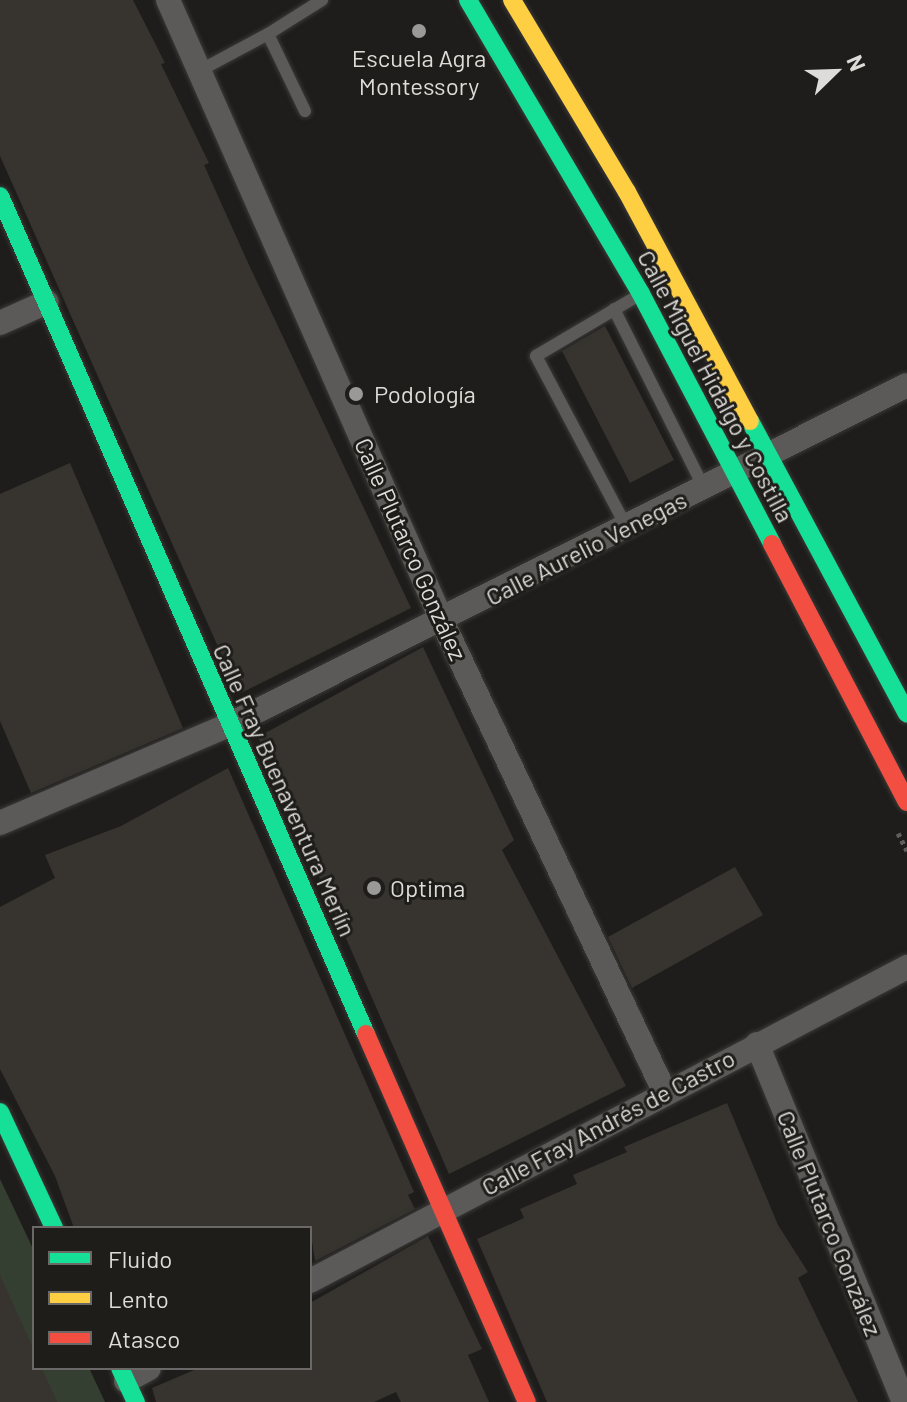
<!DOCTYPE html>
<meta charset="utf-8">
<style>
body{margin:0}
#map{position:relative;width:907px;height:1402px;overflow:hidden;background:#1e1d1b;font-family:Barlow,sans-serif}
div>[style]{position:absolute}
.green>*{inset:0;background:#353f31}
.building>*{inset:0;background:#37342f}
.path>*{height:5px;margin-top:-2.5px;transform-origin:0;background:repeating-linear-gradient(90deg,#5e5d5c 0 4px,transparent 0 8px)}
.roads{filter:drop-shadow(0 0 2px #3b3a38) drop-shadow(0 0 2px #3b3a38)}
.lane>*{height:12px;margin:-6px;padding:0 6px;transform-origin:6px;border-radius:6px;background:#5b5a58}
.street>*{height:24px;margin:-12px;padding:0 12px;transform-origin:12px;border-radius:12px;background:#5b5a58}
.fast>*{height:18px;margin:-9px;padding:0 9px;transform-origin:9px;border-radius:9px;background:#16e098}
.slow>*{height:18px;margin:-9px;padding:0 9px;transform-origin:9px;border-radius:9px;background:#ffcf43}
.jam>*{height:18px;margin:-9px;padding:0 9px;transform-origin:9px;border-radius:9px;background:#f24e42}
.dots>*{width:22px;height:22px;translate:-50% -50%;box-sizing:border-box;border:4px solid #1f1d1a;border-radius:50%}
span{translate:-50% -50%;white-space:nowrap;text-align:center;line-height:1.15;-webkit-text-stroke:6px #1f1d1a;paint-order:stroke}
.poi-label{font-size:24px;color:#dedcda}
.left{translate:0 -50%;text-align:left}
.street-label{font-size:24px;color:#dedcda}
.legend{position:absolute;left:32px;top:1226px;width:280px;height:144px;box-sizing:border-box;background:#1f1d1a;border:2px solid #6b6967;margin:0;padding:10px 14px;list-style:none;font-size:24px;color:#dedcda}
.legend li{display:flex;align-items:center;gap:16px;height:40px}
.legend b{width:40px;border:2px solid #6b6967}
.north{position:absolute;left:795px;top:32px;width:80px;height:80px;-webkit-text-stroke:6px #1f1d1a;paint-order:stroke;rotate:67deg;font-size:22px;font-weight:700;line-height:32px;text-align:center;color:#dedcda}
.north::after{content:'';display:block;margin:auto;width:28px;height:36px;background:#dedcda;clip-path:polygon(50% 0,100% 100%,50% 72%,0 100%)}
</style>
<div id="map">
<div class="green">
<div style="clip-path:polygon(0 1179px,34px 1251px,34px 1368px,89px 1368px,105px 1402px,0 1402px)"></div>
</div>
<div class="building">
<div style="clip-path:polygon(0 0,133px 0,165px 63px,161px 64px,209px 163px,204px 165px,249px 265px,411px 608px,239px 694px,0 156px)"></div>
<div style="clip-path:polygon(605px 326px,674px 460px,630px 483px,562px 351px)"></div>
<div style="clip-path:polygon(70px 463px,183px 728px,31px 793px,0 721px,0 494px)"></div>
<div style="clip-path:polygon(423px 647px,514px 840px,502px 850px,626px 1086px,449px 1174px,258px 737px)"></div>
<div style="clip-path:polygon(228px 768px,414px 1192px,408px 1195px,415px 1209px,315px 1261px,310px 1228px,74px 1228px,55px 1176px,0 1069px,0 907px,55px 878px,45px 855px,121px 826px)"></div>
<div style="clip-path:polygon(735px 867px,763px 915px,632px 988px,608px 937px)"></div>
<div style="clip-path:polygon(727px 1103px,778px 1225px,808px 1272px,798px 1278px,858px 1402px,547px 1402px,477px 1239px,524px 1218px,520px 1209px,577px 1184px,573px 1175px,627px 1152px,624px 1147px)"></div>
<div style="clip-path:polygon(428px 1236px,482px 1349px,468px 1355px,489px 1402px,401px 1402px,396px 1392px,374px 1402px,156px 1402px,152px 1388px,199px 1368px,310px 1368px,310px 1303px)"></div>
<div style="clip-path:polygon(0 1275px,34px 1350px,34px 1368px,42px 1368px,57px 1402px,0 1402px)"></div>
</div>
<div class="path">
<div style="left:898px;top:833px;width:20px;rotate:63deg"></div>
</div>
<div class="roads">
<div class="lane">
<div style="left:199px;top:71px;width:78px;rotate:-28.2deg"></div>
<div style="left:305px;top:111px;width:85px;rotate:-115.7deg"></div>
<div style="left:268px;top:34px;width:64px;rotate:-32.2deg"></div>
<div style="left:614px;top:309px;width:200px;rotate:63.3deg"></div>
<div style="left:626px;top:526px;width:192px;rotate:-117.9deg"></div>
<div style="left:536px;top:356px;width:120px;rotate:-30.6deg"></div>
</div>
<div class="street">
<div style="left:168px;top:0;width:679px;rotate:66.19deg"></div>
<div style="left:442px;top:621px;width:522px;rotate:64.71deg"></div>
<div style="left:0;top:323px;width:51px;rotate:-24.1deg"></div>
<div style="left:0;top:823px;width:249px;rotate:-23.2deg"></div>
<div style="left:229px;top:725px;width:758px;rotate:-26.63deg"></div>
<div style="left:757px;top:1044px;width:387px;rotate:67.7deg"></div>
<div style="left:310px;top:1281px;width:675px;rotate:-27.74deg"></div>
<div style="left:126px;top:1381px;width:26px;rotate:-29deg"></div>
</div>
<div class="fast">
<div style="left:468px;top:0;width:341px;rotate:59.5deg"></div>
<div style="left:641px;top:294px;width:282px;rotate:62.3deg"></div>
<div style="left:0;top:196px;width:914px;rotate:66.41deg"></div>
<div style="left:750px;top:421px;width:332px;rotate:61.8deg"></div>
<div style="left:0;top:1112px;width:128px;rotate:65deg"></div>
<div style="left:120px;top:1368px;width:38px;rotate:65deg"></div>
</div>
<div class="slow">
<div style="left:512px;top:0;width:224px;rotate:59.1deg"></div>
<div style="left:627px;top:192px;width:260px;rotate:61.8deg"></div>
</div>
<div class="jam">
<div style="left:772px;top:544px;width:291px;rotate:62.4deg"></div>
<div style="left:366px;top:1034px;width:402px;rotate:66.4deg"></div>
</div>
</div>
<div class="dots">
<div style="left:419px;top:31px;background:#9b9997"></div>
<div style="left:356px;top:394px;background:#9b9997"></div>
<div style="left:374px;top:888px;background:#9b9997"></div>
</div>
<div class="poi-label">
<span style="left:419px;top:72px">Escuela Agra<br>Montessory</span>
<span class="left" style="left:374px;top:394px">Podología</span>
<span class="left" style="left:390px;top:888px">Optima</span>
</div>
<div class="street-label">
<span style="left:716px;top:386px;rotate:62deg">Calle Miguel Hidalgo y Costilla</span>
<span style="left:586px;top:548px;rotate:-27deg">Calle Aurelio Venegas</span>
<span style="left:411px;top:549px;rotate:66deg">Calle Plutarco González</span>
<span style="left:285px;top:790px;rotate:66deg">Calle Fray Buenaventura Merlín</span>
<span style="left:608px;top:1122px;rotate:-28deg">Calle Fray Andrés de Castro</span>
<span style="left:830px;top:1223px;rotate:68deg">Calle Plutarco González</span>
</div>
<ul class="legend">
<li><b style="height:10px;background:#16e098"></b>Fluido</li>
<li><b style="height:10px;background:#ffcf43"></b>Lento</li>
<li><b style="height:10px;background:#f24e42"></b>Atasco</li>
</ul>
<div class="north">N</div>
</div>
